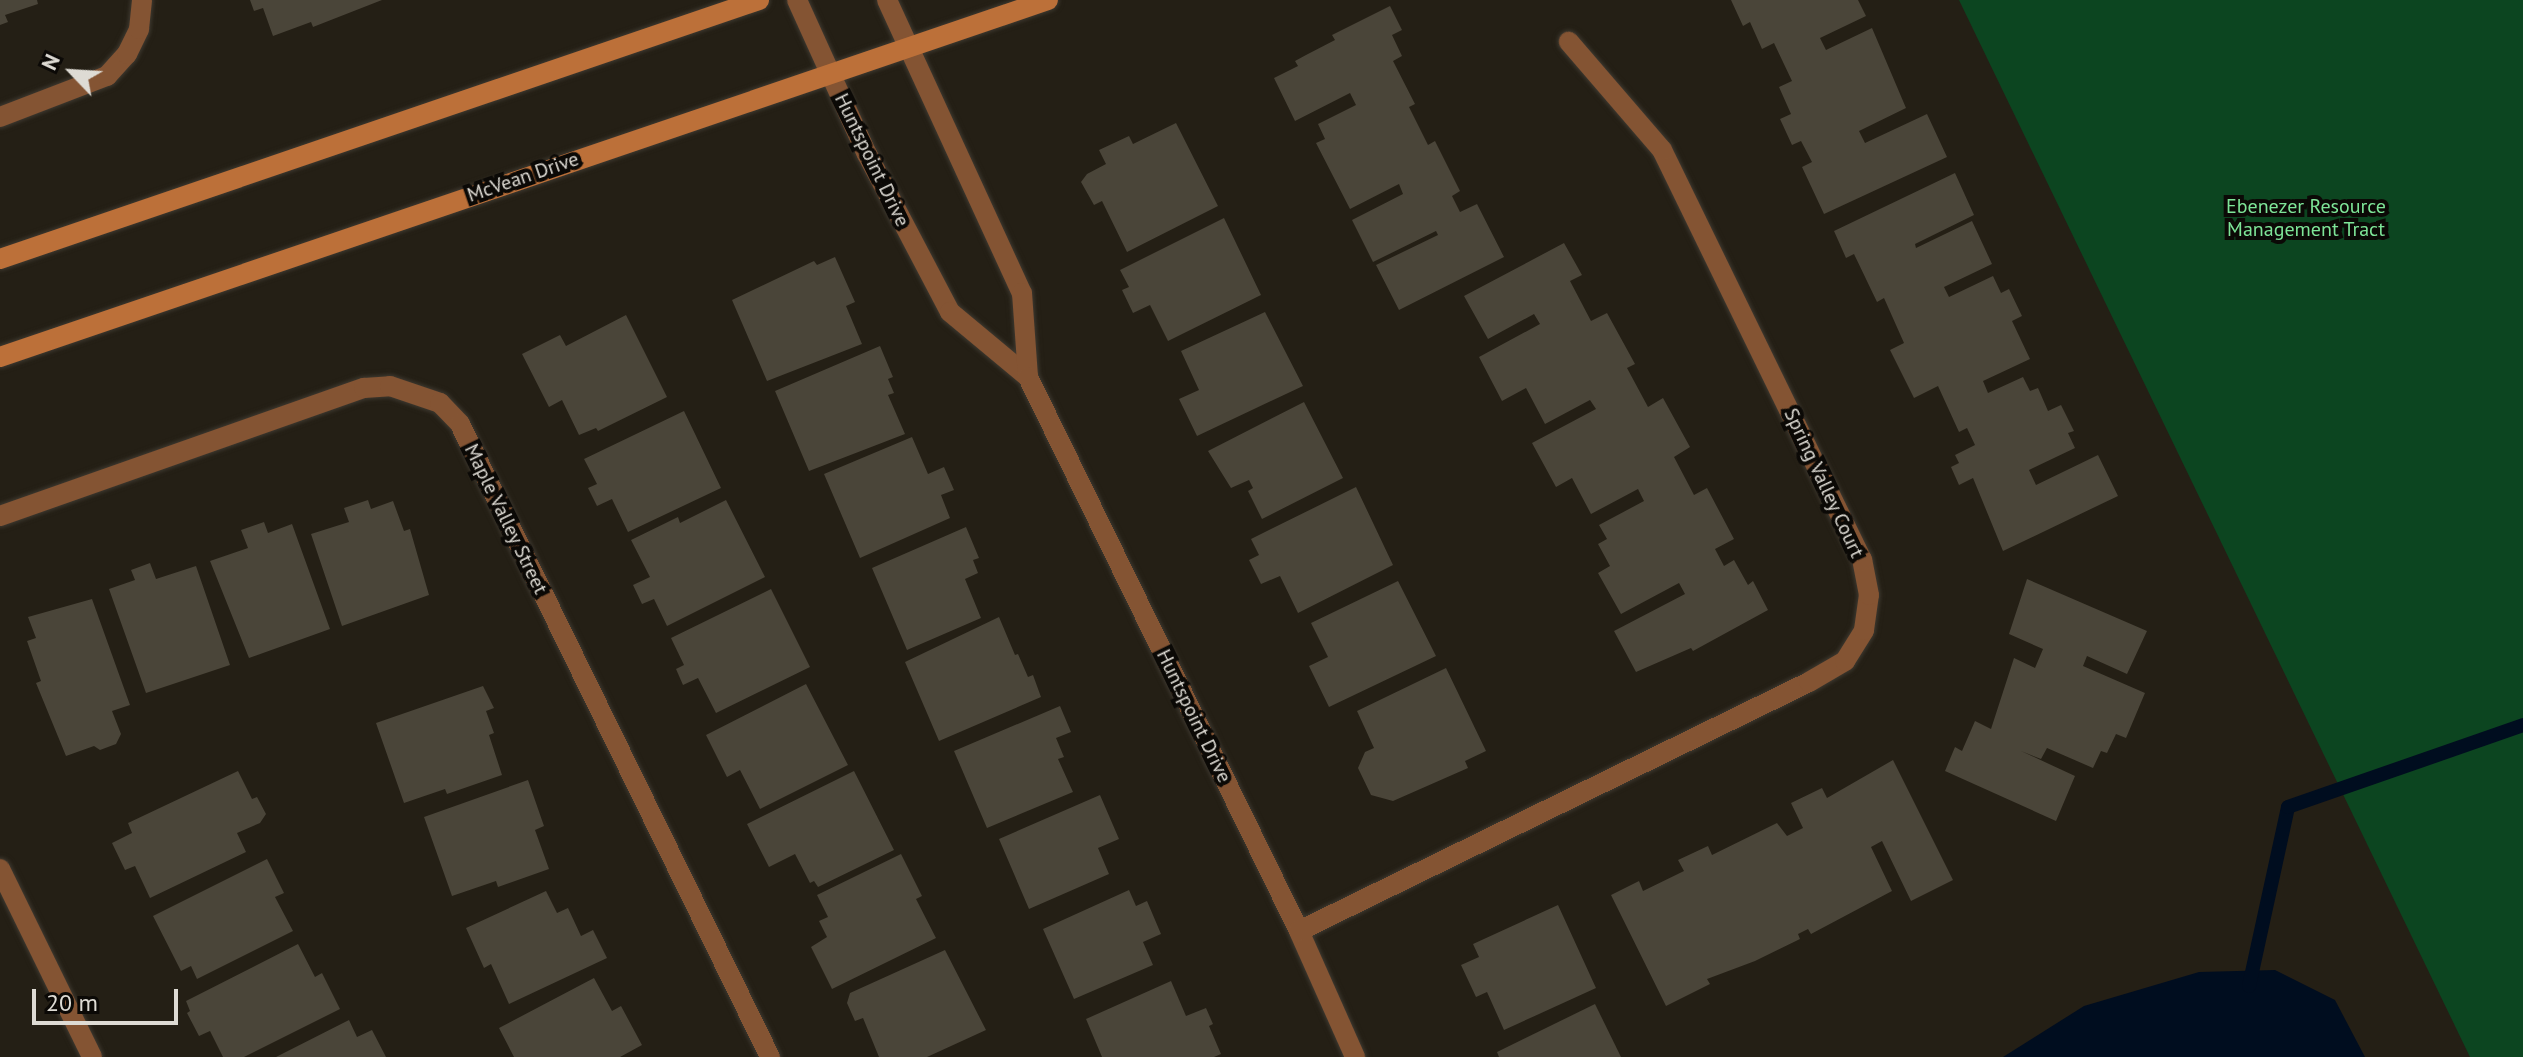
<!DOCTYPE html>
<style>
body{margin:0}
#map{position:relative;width:2523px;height:1057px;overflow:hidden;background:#241f15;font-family:"PT Sans",sans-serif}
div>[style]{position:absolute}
.green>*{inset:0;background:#0c4520}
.water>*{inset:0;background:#000d1f}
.stream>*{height:14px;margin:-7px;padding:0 7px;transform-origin:7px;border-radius:7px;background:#000d1f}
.building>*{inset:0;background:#4a4539}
.roads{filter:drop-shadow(0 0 2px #3e3930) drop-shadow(0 0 2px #3e3930)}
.minor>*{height:20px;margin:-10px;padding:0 10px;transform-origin:10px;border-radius:10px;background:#845433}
.secondary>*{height:20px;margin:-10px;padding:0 10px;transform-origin:10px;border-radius:10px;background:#bc7039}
span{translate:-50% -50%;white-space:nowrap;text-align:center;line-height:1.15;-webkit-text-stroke:8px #0b0906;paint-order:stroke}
.street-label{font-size:20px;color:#dedbd4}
.park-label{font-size:20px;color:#7ee598}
.north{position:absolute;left:32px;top:32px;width:80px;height:80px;-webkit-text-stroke:6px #0b0906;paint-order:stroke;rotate:295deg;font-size:22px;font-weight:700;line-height:32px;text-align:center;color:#dedbd4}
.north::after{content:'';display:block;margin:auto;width:28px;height:36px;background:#dedbd4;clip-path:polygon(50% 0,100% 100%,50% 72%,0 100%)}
.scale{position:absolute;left:32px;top:989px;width:146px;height:36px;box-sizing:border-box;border:4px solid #dedbd4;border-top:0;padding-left:10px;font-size:24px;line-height:28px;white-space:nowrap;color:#dedbd4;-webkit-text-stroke:6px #0b0906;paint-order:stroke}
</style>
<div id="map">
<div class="green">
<div style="clip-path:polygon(1959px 0,2523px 0,2523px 1057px,2470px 1057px)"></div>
</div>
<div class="water">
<div style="clip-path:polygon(2275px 970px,2335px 1000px,2365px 1057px,2003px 1057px,2084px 1006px,2199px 972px)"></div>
</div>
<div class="stream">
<div style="left:2249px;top:986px;width:183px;rotate:-77.7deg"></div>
<div style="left:2288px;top:807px;width:249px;rotate:-19.2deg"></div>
</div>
<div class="building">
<div style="clip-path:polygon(0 0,37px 0,38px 4px,5px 15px,8px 22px,0 25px)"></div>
<div style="clip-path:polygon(250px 0,382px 0,313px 27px,311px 22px,273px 36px,263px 8px,254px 11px)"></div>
<div style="clip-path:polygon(1731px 0,1858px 0,1866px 16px,1820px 38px,1826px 50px,1872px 28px,1906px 108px,1859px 131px,1865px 143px,1927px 114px,1947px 157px,1824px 214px,1802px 167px,1812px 162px,1801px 141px,1792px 145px,1780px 119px,1791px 114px,1779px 87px,1792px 81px,1774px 43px,1762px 49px,1750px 22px,1743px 26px)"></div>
<div style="clip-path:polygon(1390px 6px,1402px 30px,1392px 35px,1402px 56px,1393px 61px,1415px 104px,1409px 107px,1428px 145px,1435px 141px,1460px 191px,1452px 196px,1460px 212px,1477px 204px,1504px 257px,1399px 310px,1376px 265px,1438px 235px,1436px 231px,1373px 262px,1352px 220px,1403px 194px,1399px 184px,1350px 209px,1316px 143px,1325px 139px,1318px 124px,1356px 105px,1350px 93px,1295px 121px,1274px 78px,1298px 66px,1295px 61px,1306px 55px,1335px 40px,1332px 35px)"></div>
<div style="clip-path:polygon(1176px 123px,1218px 206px,1127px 252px,1102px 201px,1094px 205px,1081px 182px,1087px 174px,1106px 164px,1099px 150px,1129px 136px,1133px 144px)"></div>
<div style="clip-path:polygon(1955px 173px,1974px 215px,1915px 244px,1916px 248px,1972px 221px,1992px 264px,1944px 287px,1949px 297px,1993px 276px,2001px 293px,2009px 289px,2022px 316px,2012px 321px,2030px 359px,1983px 381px,1988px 393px,2023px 377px,2030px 391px,2038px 388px,2048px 411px,2061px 405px,2074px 431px,2068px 433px,2075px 448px,2029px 470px,2036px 485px,2098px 455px,2118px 496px,2003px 551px,1973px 478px,1959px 485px,1951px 467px,1959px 463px,1955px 455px,1975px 445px,1967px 428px,1959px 432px,1938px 386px,1914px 398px,1890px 350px,1904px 343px,1884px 298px,1877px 302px,1854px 254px,1846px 258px,1834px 231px)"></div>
<div style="clip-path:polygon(1224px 218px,1261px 295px,1168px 341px,1150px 305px,1133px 313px,1122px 290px,1129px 287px,1120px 270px)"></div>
<div style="clip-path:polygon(1564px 243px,1582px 275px,1570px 281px,1591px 321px,1607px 313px,1635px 364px,1627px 368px,1648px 407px,1663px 398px,1690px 447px,1674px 457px,1694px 495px,1707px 488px,1734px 539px,1715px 549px,1724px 566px,1734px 560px,1748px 585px,1753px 581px,1768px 610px,1693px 651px,1691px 648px,1636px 672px,1614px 631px,1685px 594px,1679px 583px,1621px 614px,1598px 573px,1610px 566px,1598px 544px,1607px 539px,1599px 525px,1644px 501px,1638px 489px,1591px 514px,1572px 478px,1556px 487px,1532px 443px,1596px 409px,1590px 400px,1545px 424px,1526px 388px,1502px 401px,1479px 357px,1540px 324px,1534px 314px,1488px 339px,1464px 296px)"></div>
<div style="clip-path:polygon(835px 257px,855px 302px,846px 306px,862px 344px,767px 381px,732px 300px,814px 261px,817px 265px)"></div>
<div style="clip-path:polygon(1265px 312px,1303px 386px,1197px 436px,1179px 399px,1199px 390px,1181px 351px)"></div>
<div style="clip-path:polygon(626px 315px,667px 397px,598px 431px,596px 428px,579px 435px,562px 400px,549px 407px,522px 354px,560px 335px,566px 346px)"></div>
<div style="clip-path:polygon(880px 346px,893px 377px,888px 379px,894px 393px,888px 395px,905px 434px,809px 471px,775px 391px)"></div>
<div style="clip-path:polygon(1304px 402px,1343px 478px,1262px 519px,1248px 491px,1253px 488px,1249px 480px,1231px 488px,1208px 451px)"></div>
<div style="clip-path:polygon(684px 411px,721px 488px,628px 532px,612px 499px,597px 506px,588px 488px,597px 484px,584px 459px)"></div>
<div style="clip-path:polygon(912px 437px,928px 474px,944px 467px,954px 490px,941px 495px,950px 518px,860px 558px,824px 474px)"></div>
<div style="clip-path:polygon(1356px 487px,1393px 565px,1298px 613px,1280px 576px,1261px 584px,1249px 560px,1259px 555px,1251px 539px)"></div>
<div style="clip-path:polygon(368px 500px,371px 509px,393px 501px,404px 531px,410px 529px,429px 595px,342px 626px,311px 534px,349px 522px,344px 508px)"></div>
<div style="clip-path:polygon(726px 500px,765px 577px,667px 626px,654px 599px,642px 604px,633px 585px,650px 577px,631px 540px,678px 517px,680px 523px)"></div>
<div style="clip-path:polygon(264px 522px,268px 533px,292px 524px,330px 629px,249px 658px,210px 561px,248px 548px,241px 530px)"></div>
<div style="clip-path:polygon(966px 527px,979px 558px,973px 560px,978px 573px,965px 579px,981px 618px,907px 650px,872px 568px)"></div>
<div style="clip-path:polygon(150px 563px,156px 579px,196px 566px,230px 665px,146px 693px,109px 589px,135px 580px,131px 570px)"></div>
<div style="clip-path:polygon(2027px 579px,2147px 631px,2127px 674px,2087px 656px,2083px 666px,2145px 693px,2126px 738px,2116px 734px,2107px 753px,2101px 751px,2093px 768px,2047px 748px,2041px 759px,2021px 751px,2075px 776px,2056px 821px,1945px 771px,1955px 747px,1962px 751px,1975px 721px,1991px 729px,2014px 658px,2035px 668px,2043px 649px,2009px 634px)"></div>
<div style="clip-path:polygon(1398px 581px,1436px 656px,1329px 707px,1309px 666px,1328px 657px,1311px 623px)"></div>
<div style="clip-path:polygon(771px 589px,810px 667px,716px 713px,698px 678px,683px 685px,676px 669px,684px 665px,671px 638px)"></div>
<div style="clip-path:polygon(92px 599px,130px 705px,112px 711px,121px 734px,116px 744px,100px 750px,94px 746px,66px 756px,36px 683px,41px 681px,27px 641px,36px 638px,28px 617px)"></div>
<div style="clip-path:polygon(999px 617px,1015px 655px,1018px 654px,1028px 677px,1033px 675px,1041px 697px,939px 741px,905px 662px)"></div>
<div style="clip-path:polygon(1446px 668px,1486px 751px,1465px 761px,1468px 768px,1393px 801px,1371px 795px,1358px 768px,1365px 752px,1374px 748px,1357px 711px)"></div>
<div style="clip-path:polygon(806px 684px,848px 765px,760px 809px,740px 770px,727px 777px,706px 735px)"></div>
<div style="clip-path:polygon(483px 686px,494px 708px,486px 711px,494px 733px,489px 735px,502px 775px,447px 794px,445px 789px,404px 803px,376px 723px)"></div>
<div style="clip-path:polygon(1060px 706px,1071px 732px,1056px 738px,1064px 757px,1058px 759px,1073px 792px,987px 828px,954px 751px)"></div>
<div style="clip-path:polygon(1893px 760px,1953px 880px,1911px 901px,1882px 841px,1871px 847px,1892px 891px,1811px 934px,1808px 929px,1798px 934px,1800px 939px,1755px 961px,1707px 979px,1710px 984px,1666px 1006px,1611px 895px,1639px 881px,1643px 891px,1684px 871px,1678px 860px,1708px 846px,1712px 855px,1777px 823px,1787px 836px,1803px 828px,1791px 803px,1822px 788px,1827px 798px)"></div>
<div style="clip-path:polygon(238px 771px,252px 799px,257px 797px,266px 814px,260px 823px,237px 833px,246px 852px,150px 898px,135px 866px,125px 870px,112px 843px,132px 833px,128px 823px)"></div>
<div style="clip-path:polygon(854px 771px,894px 850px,818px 887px,814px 881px,810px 883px,795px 854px,769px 867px,747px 824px)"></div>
<div style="clip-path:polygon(528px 780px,544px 826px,535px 830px,549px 869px,498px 887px,496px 881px,452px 896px,424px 817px)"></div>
<div style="clip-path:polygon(1100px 795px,1119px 839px,1098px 848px,1109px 874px,1029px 909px,999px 839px)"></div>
<div style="clip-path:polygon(901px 854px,922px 896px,916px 899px,936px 938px,832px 989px,811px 947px,827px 937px,819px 921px,828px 917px,817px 895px)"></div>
<div style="clip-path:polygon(267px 859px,284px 893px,275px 897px,293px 931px,197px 979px,191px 966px,181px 971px,153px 916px)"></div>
<div style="clip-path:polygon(1129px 890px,1136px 906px,1147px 901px,1161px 934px,1143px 942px,1153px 965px,1074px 999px,1043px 929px)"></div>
<div style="clip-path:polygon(546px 891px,557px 913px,568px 908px,581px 936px,593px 930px,607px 958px,509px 1004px,491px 964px,484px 968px,466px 928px)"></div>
<div style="clip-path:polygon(1558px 905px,1596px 988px,1504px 1030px,1487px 992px,1476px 997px,1461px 965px,1479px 957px,1473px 944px)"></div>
<div style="clip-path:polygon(298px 944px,315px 977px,322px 973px,340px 1009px,244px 1057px,223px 1057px,210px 1031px,199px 1036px,187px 1013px,190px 1011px,186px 1001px)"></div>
<div style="clip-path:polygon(945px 950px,986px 1030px,927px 1057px,879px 1057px,863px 1018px,855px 1021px,847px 1003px,850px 993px)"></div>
<div style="clip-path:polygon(594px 978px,612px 1011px,621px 1006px,642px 1045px,620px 1057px,514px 1057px,499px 1028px)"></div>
<div style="clip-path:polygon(1171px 981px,1186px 1016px,1206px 1008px,1213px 1024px,1209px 1026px,1221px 1054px,1214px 1057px,1102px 1057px,1086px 1019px)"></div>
<div style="clip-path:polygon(1595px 1004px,1621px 1057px,1499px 1057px,1497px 1052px)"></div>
<div style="clip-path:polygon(349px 1020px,357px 1037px,372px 1030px,386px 1057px,276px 1057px)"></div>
</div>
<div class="roads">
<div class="minor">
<div style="left:797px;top:0;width:169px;rotate:65.6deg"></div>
<div style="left:867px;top:154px;width:178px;rotate:62.3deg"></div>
<div style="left:950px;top:312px;width:102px;rotate:39.8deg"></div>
<div style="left:887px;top:0;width:323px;rotate:65.3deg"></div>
<div style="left:1022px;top:293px;width:84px;rotate:85.9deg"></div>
<div style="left:1028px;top:377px;width:617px;rotate:63.93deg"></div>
<div style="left:1299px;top:931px;width:138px;rotate:66deg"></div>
<div style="left:0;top:117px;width:115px;rotate:-21deg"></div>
<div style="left:107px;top:76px;width:30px;rotate:-48deg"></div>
<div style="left:127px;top:54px;width:28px;rotate:-64deg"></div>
<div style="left:139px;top:29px;width:29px;rotate:-84deg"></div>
<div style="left:0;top:516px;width:386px;rotate:-19.4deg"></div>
<div style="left:364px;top:388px;width:26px;rotate:-4deg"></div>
<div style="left:390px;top:386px;width:53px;rotate:18.8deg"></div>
<div style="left:440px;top:403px;width:29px;rotate:46deg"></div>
<div style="left:460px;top:424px;width:705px;rotate:63.91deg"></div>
<div style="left:0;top:869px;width:209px;rotate:63.9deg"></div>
<div style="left:1299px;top:931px;width:568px;rotate:-26.02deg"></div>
<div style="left:1809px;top:682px;width:42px;rotate:-30.3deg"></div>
<div style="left:1845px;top:661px;width:36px;rotate:-58deg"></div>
<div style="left:1864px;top:630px;width:35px;rotate:-82deg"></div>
<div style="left:1869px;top:595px;width:36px;rotate:-101deg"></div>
<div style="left:1862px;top:560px;width:456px;rotate:-116deg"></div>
<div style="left:1662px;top:150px;width:143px;rotate:-130.7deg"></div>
</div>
<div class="secondary">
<div style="left:0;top:259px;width:802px;rotate:-18.84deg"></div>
<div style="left:0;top:357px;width:1107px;rotate:-18.81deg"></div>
</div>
</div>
<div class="street-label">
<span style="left:872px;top:160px;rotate:64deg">Huntspoint Drive</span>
<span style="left:523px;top:177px;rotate:-19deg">McVean Drive</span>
<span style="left:1824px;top:483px;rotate:65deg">Spring Valley Court</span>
<span style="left:506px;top:519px;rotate:64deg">Maple Valley Street</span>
<span style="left:1194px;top:716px;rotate:64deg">Huntspoint Drive</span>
</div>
<div class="park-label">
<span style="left:2306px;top:218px">Ebenezer Resource<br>Management Tract</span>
</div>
<div class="north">N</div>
<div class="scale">20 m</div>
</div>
